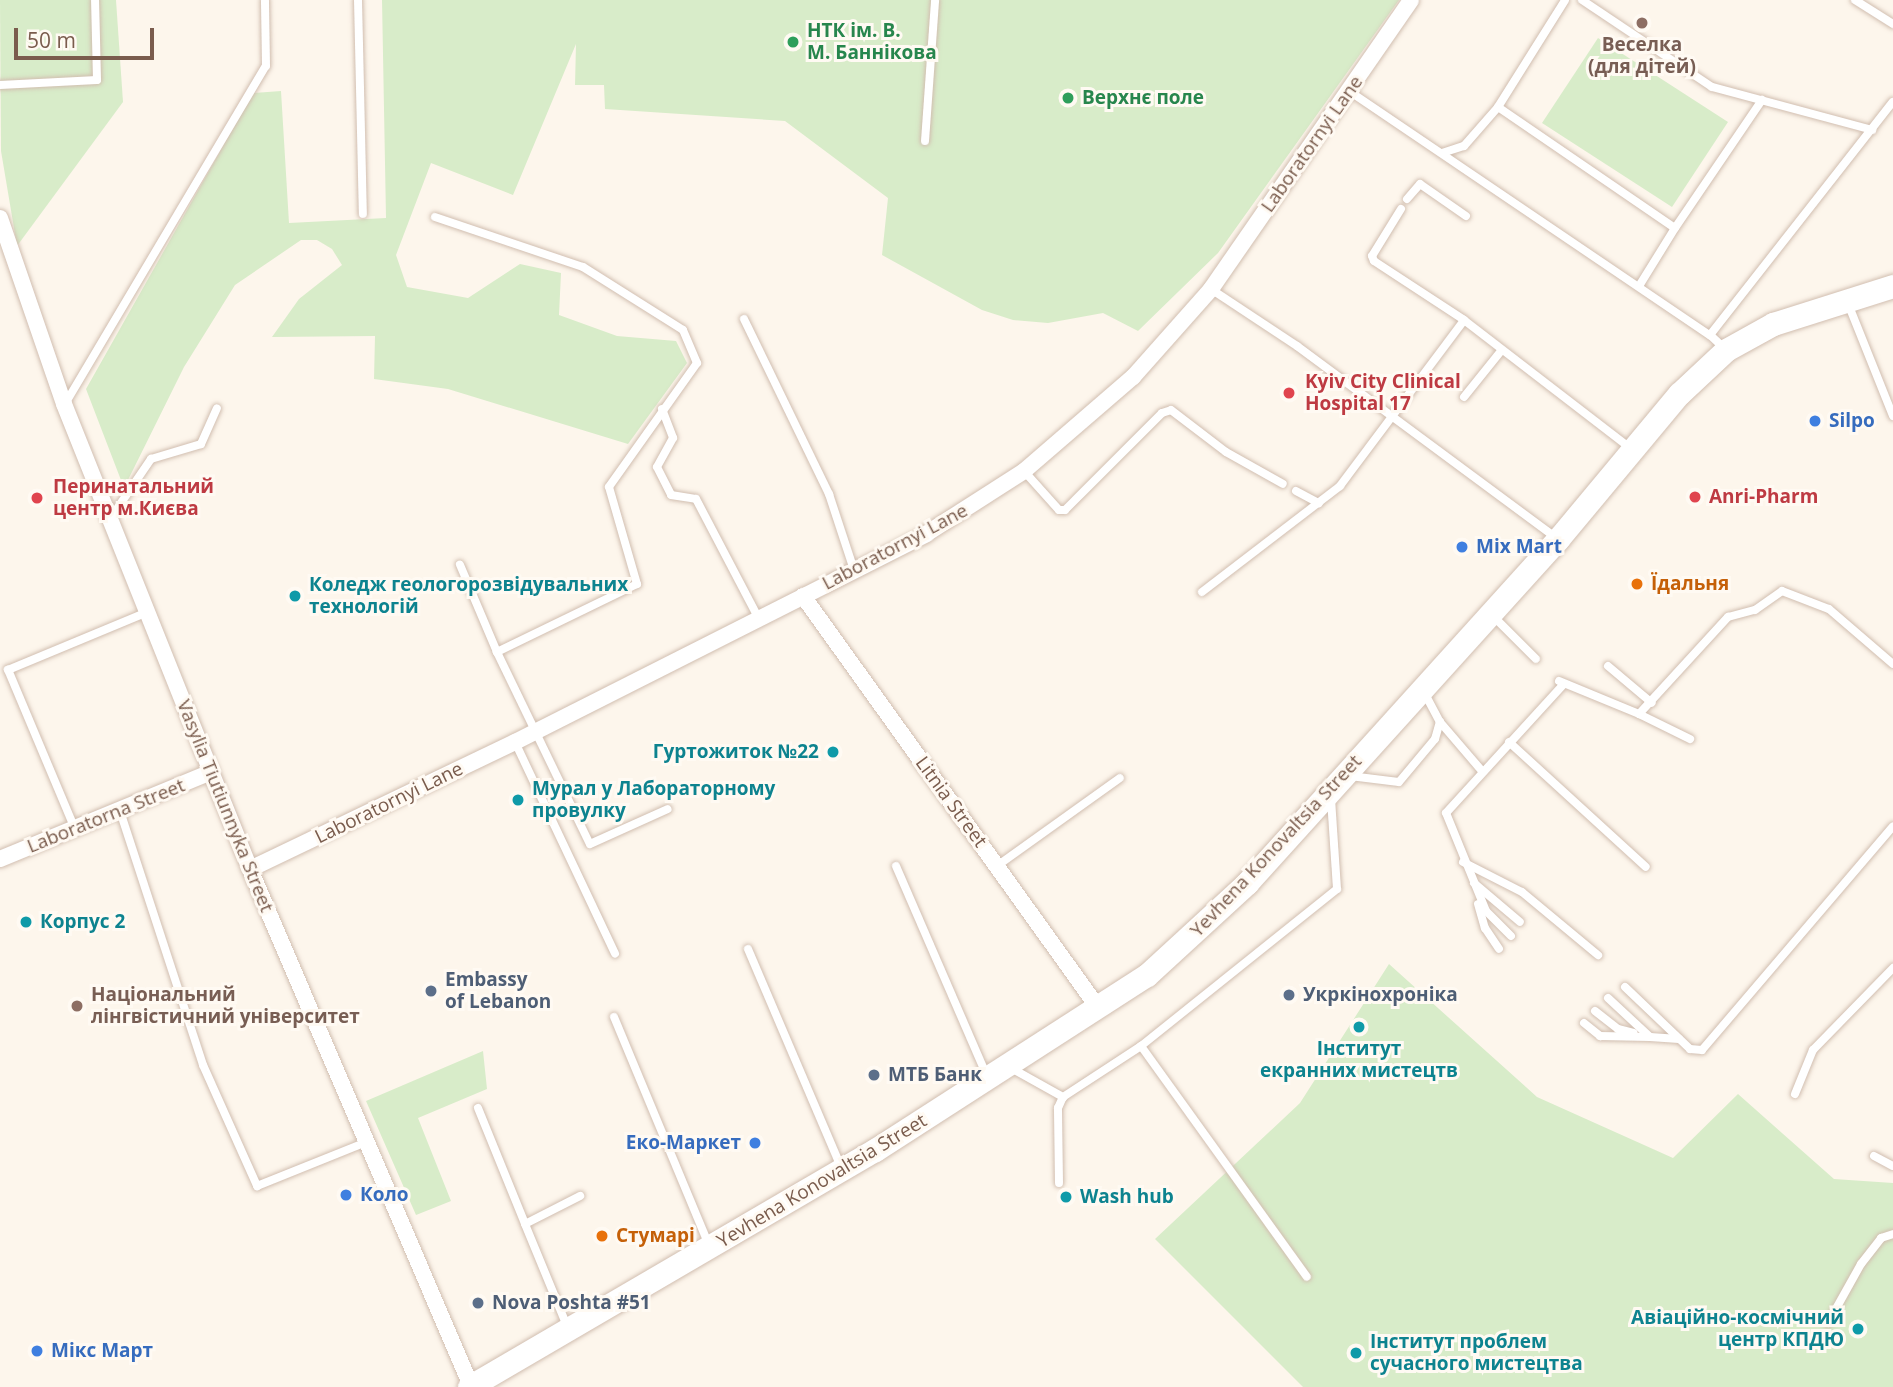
<!DOCTYPE html>
<meta charset="utf-8">
<style>
body{margin:0}
#map{position:relative;width:1893px;height:1387px;overflow:hidden;background:#fdf6ec;font-family:"Open Sans",sans-serif}
div>[style]{position:absolute}
.green>*{inset:0;background:#d8ecc9}
.roads{filter:drop-shadow(0 0 2px #d1beb0) drop-shadow(0 0 2px #d1beb0)}
.lane>*{height:8px;margin:-4px;padding:0 4px;transform-origin:4px;border-radius:4px;background:#fff}
.street>*{height:16px;margin:-8px;padding:0 8px;transform-origin:8px;border-radius:8px;background:#fff}
.secondary>*{height:23px;margin:-11.5px;padding:0 11.5px;transform-origin:11.5px;border-radius:11.5px;background:#fff}
.dots>*{width:19px;height:19px;translate:-50% -50%;box-sizing:border-box;border:4px solid #fffaf3;border-radius:50%}
span{translate:-50% -50%;white-space:nowrap;text-align:center;line-height:1.15;-webkit-text-stroke:6px #fffaf3;paint-order:stroke}
.leisure-label{font-size:19px;color:#27864d;font-weight:700}
.left{translate:0 -50%;text-align:left}
.education-label{font-size:19px;color:#785e54;font-weight:700}
.street-label{font-size:19px;color:#7a5c4d}
.health-label{font-size:19px;color:#be3a42;font-weight:700}
.shop-label{font-size:19px;color:#366cbe;font-weight:700}
.right{translate:-100% -50%;text-align:right}
.food-label{font-size:19px;color:#c56008;font-weight:700}
.culture-label{font-size:19px;color:#0d838f;font-weight:700}
.service-label{font-size:19px;color:#4e5e75;font-weight:700}
.scale{position:absolute;left:14px;top:28px;width:140px;height:32px;box-sizing:border-box;border:4px solid #7a5c4d;border-top:0;padding-left:9px;font-size:21px;line-height:24px;white-space:nowrap;color:#7a5c4d;-webkit-text-stroke:5px #fffaf3;paint-order:stroke}
</style>
<div id="map">
<div class="green">
<div style="clip-path:polygon(0 0,116px 0,123px 102px,17px 246px,1px 151px)"></div>
<div style="clip-path:polygon(382px 0,1399px 0,1218px 253px,1138px 331px,1103px 313px,1048px 323px,1013px 320px,982px 310px,882px 255px,888px 198px,785px 121px,605px 109px,604px 85px,575px 85px,576px 44px,513px 195px,431px 163px,396px 255px,407px 287px,468px 298px,520px 264px,561px 273px,559px 315px,617px 336px,676px 341px,687px 363px,628px 444px,448px 389px,374px 379px,375px 336px,272px 337px,299px 299px,342px 265px,332px 249px,317px 240px,301px 240px,235px 285px,184px 367px,124px 488px,86px 389px,253px 93px,281px 91px,289px 223px,386px 218px)"></div>
<div style="clip-path:polygon(1598px 38px,1728px 122px,1672px 207px,1542px 123px)"></div>
<div style="clip-path:polygon(1389px 964px,1537px 1097px,1673px 1158px,1738px 1094px,1834px 1179px,1893px 1183px,1893px 1387px,1303px 1387px,1155px 1239px,1300px 1103px)"></div>
<div style="clip-path:polygon(483px 1051px,487px 1089px,418px 1118px,451px 1201px,416px 1215px,366px 1101px)"></div>
</div>
<div class="roads">
<div class="lane">
<div style="left:358px;top:0;width:214px;rotate:88.7deg"></div>
<div style="left:1582px;top:0;width:156px;rotate:33.8deg"></div>
<div style="left:1712px;top:87px;width:166px;rotate:15deg"></div>
<div style="left:1855px;top:0;width:45px;rotate:32.3deg"></div>
<div style="left:0;top:85px;width:97px;rotate:-3deg"></div>
<div style="left:97px;top:80px;width:80px;rotate:-91.4deg"></div>
<div style="left:1349px;top:91px;width:436px;rotate:34.1deg"></div>
<div style="left:1498px;top:107px;width:126px;rotate:-57.9deg"></div>
<div style="left:925px;top:141px;width:141px;rotate:-85.9deg"></div>
<div style="left:1442px;top:153px;width:23px;rotate:-18deg"></div>
<div style="left:1464px;top:146px;width:52px;rotate:-48.9deg"></div>
<div style="left:1498px;top:107px;width:214px;rotate:34.4deg"></div>
<div style="left:1675px;top:228px;width:68px;rotate:121.8deg"></div>
<div style="left:1407px;top:199px;width:20px;rotate:-49deg"></div>
<div style="left:1420px;top:184px;width:56px;rotate:34.8deg"></div>
<div style="left:1401px;top:209px;width:55px;rotate:121.7deg"></div>
<div style="left:1372px;top:256px;width:5px;rotate:68deg"></div>
<div style="left:1374px;top:261px;width:108px;rotate:33.2deg"></div>
<div style="left:1464px;top:320px;width:210px;rotate:37.6deg"></div>
<div style="left:435px;top:217px;width:156px;rotate:18.7deg"></div>
<div style="left:583px;top:267px;width:118px;rotate:32.2deg"></div>
<div style="left:683px;top:330px;width:36px;rotate:67deg"></div>
<div style="left:697px;top:363px;width:152px;rotate:125.4deg"></div>
<div style="left:609px;top:487px;width:101px;rotate:73.9deg"></div>
<div style="left:637px;top:584px;width:156px;rotate:154.1deg"></div>
<div style="left:497px;top:652px;width:95px;rotate:-113deg"></div>
<div style="left:1675px;top:228px;width:155px;rotate:-55.8deg"></div>
<div style="left:1211px;top:289px;width:103px;rotate:33.5deg"></div>
<div style="left:1297px;top:346px;width:321px;rotate:36.5deg"></div>
<div style="left:1847px;top:301px;width:124px;rotate:68.2deg"></div>
<div style="left:744px;top:319px;width:195px;rotate:64.1deg"></div>
<div style="left:829px;top:494px;width:80px;rotate:71.8deg"></div>
<div style="left:1724px;top:348px;width:19px;rotate:-137deg"></div>
<div style="left:1710px;top:335px;width:296px;rotate:-51.9deg"></div>
<div style="left:1464px;top:397px;width:59px;rotate:-51.2deg"></div>
<div style="left:65px;top:404px;width:393px;rotate:-59.3deg"></div>
<div style="left:266px;top:66px;width:66px;rotate:-90.9deg"></div>
<div style="left:662px;top:409px;width:31px;rotate:69deg"></div>
<div style="left:673px;top:438px;width:33px;rotate:119deg"></div>
<div style="left:657px;top:467px;width:31px;rotate:63deg"></div>
<div style="left:671px;top:495px;width:25px;rotate:9deg"></div>
<div style="left:696px;top:499px;width:133px;rotate:62.3deg"></div>
<div style="left:1024px;top:471px;width:52px;rotate:48.1deg"></div>
<div style="left:1059px;top:510px;width:6px"></div>
<div style="left:1065px;top:510px;width:137px;rotate:-45deg"></div>
<div style="left:1162px;top:413px;width:9px;rotate:-18deg"></div>
<div style="left:1171px;top:410px;width:69px;rotate:37.4deg"></div>
<div style="left:1226px;top:452px;width:65px;rotate:29.3deg"></div>
<div style="left:1296px;top:491px;width:26px;rotate:28deg"></div>
<div style="left:110px;top:519px;width:73px;rotate:-55.7deg"></div>
<div style="left:151px;top:459px;width:52px;rotate:-16.7deg"></div>
<div style="left:201px;top:444px;width:39px;rotate:-66deg"></div>
<div style="left:1202px;top:592px;width:174px;rotate:-37.5deg"></div>
<div style="left:1340px;top:486px;width:207px;rotate:-53.2deg"></div>
<div style="left:1492px;top:615px;width:62px;rotate:45deg"></div>
<div style="left:497px;top:652px;width:213px;rotate:64.2deg"></div>
<div style="left:590px;top:844px;width:85px;rotate:-24.2deg"></div>
<div style="left:1608px;top:666px;width:57px;rotate:40.1deg"></div>
<div style="left:1559px;top:681px;width:87px;rotate:22.4deg"></div>
<div style="left:1639px;top:714px;width:132px;rotate:-47.5deg"></div>
<div style="left:1728px;top:617px;width:28px;rotate:-15deg"></div>
<div style="left:1755px;top:610px;width:33px;rotate:-35deg"></div>
<div style="left:1782px;top:591px;width:50px;rotate:21deg"></div>
<div style="left:1829px;top:609px;width:84px;rotate:40.7deg"></div>
<div style="left:1424px;top:692px;width:34px;rotate:62deg"></div>
<div style="left:1440px;top:722px;width:65px;rotate:49.4deg"></div>
<div style="left:1639px;top:714px;width:57px;rotate:26.1deg"></div>
<div style="left:515px;top:742px;width:234px;rotate:64.7deg"></div>
<div style="left:1509px;top:742px;width:185px;rotate:42.4deg"></div>
<div style="left:1350px;top:776px;width:49px;rotate:7deg"></div>
<div style="left:1399px;top:782px;width:56px;rotate:-50.1deg"></div>
<div style="left:1435px;top:739px;width:18px;rotate:-74deg"></div>
<div style="left:120px;top:811px;width:267px;rotate:71.9deg"></div>
<div style="left:203px;top:1065px;width:133px;rotate:65.9deg"></div>
<div style="left:257px;top:1186px;width:115px;rotate:-21.9deg"></div>
<div style="left:75px;top:829px;width:173px;rotate:-112.8deg"></div>
<div style="left:8px;top:670px;width:151px;rotate:-22.6deg"></div>
<div style="left:1463px;top:862px;width:66px;rotate:27deg"></div>
<div style="left:1522px;top:892px;width:99px;rotate:39.7deg"></div>
<div style="left:896px;top:866px;width:227px;rotate:66.6deg"></div>
<div style="left:997px;top:866px;width:151px;rotate:-35.6deg"></div>
<div style="left:1474px;top:883px;width:60px;rotate:40.3deg"></div>
<div style="left:1478px;top:904px;width:25px;rotate:74deg"></div>
<div style="left:1485px;top:928px;width:25px;rotate:56deg"></div>
<div style="left:1511px;top:936px;width:35px;rotate:-135deg"></div>
<div style="left:1486px;top:911px;width:106px;rotate:-112.2deg"></div>
<div style="left:1446px;top:813px;width:173px;rotate:-47.6deg"></div>
<div style="left:748px;top:949px;width:237px;rotate:66.9deg"></div>
<div style="left:1625px;top:987px;width:90px;rotate:43.6deg"></div>
<div style="left:1690px;top:1049px;width:12px;rotate:5deg"></div>
<div style="left:1702px;top:1050px;width:294px;rotate:-49.5deg"></div>
<div style="left:1608px;top:998px;width:57px;rotate:42.9deg"></div>
<div style="left:1650px;top:1037px;width:29px;rotate:4deg"></div>
<div style="left:1595px;top:1011px;width:29px;rotate:38deg"></div>
<div style="left:1618px;top:1029px;width:16px;rotate:14deg"></div>
<div style="left:614px;top:1017px;width:247px;rotate:67.4deg"></div>
<div style="left:1584px;top:1023px;width:21px;rotate:39deg"></div>
<div style="left:1600px;top:1036px;width:50px;rotate:1.1deg"></div>
<div style="left:1141px;top:1046px;width:251px;rotate:-38.7deg"></div>
<div style="left:1337px;top:889px;width:91px;rotate:-93.8deg"></div>
<div style="left:1011px;top:1068px;width:60px;rotate:29.1deg"></div>
<div style="left:1063px;top:1097px;width:93px;rotate:-33.2deg"></div>
<div style="left:1141px;top:1046px;width:284px;rotate:54.3deg"></div>
<div style="left:1795px;top:1094px;width:48px;rotate:-67.8deg"></div>
<div style="left:1813px;top:1050px;width:115px;rotate:-45.7deg"></div>
<div style="left:478px;top:1108px;width:125px;rotate:67.9deg"></div>
<div style="left:1874px;top:1156px;width:21px;rotate:28deg"></div>
<div style="left:1059px;top:1183px;width:75px;rotate:-90.8deg"></div>
<div style="left:1058px;top:1108px;width:12px;rotate:-66deg"></div>
<div style="left:1828px;top:1323px;width:68px;rotate:-60.8deg"></div>
<div style="left:1861px;top:1264px;width:33px;rotate:-52deg"></div>
<div style="left:1881px;top:1238px;width:13px;rotate:-18deg"></div>
<div style="left:567px;top:1326px;width:110px;rotate:-112.4deg"></div>
<div style="left:525px;top:1224px;width:62px;rotate:-27deg"></div>
</div>
<div class="street">
<div style="left:0;top:218px;width:197px;rotate:71deg"></div>
<div style="left:64px;top:404px;width:501px;rotate:68.2deg"></div>
<div style="left:250px;top:869px;width:562px;rotate:66.85deg"></div>
<div style="left:803px;top:596px;width:508px;rotate:54.37deg"></div>
<div style="left:0;top:859px;width:228px;rotate:-22.4deg"></div>
<div style="left:250px;top:869px;width:294px;rotate:-25.6deg"></div>
<div style="left:515px;top:742px;width:461px;rotate:-26.8deg"></div>
<div style="left:926px;top:534px;width:117px;rotate:-32.7deg"></div>
<div style="left:1024px;top:471px;width:144px;rotate:-40.8deg"></div>
<div style="left:1133px;top:377px;width:118px;rotate:-48.4deg"></div>
<div style="left:1211px;top:289px;width:351px;rotate:-55.3deg"></div>
</div>
<div class="secondary">
<div style="left:469px;top:1387px;width:470px;rotate:-30.3deg"></div>
<div style="left:875px;top:1150px;width:323px;rotate:-32.8deg"></div>
<div style="left:1147px;top:975px;width:136px;rotate:-42.6deg"></div>
<div style="left:1247px;top:883px;width:464px;rotate:-47.9deg"></div>
<div style="left:1558px;top:539px;width:189px;rotate:-50.2deg"></div>
<div style="left:1679px;top:394px;width:64px;rotate:-43.1deg"></div>
<div style="left:1726px;top:350px;width:54px;rotate:-29deg"></div>
<div style="left:1773px;top:324px;width:126px;rotate:-17.6deg"></div>
</div>
</div>
<div class="dots">
<div style="left:1642px;top:23px;background:#8d6e63"></div>
<div style="left:793px;top:42px;background:#2e9e5b"></div>
<div style="left:1068px;top:98px;background:#2e9e5b"></div>
<div style="left:1289px;top:393px;background:#e0444e"></div>
<div style="left:1815px;top:421px;background:#3f7fe0"></div>
<div style="left:1695px;top:497px;background:#e0444e"></div>
<div style="left:37px;top:498px;background:#e0444e"></div>
<div style="left:1462px;top:547px;background:#3f7fe0"></div>
<div style="left:1637px;top:584px;background:#e8710a"></div>
<div style="left:295px;top:596px;background:#0f9aa8"></div>
<div style="left:833px;top:752px;background:#0f9aa8"></div>
<div style="left:518px;top:800px;background:#0f9aa8"></div>
<div style="left:26px;top:922px;background:#0f9aa8"></div>
<div style="left:431px;top:991px;background:#5c6f8a"></div>
<div style="left:1289px;top:995px;background:#5c6f8a"></div>
<div style="left:77px;top:1006px;background:#8d6e63"></div>
<div style="left:1359px;top:1027px;background:#0f9aa8"></div>
<div style="left:874px;top:1075px;background:#5c6f8a"></div>
<div style="left:755px;top:1143px;background:#3f7fe0"></div>
<div style="left:346px;top:1195px;background:#3f7fe0"></div>
<div style="left:1066px;top:1197px;background:#0f9aa8"></div>
<div style="left:602px;top:1236px;background:#e8710a"></div>
<div style="left:478px;top:1303px;background:#5c6f8a"></div>
<div style="left:1858px;top:1329px;background:#0f9aa8"></div>
<div style="left:37px;top:1351px;background:#3f7fe0"></div>
<div style="left:1356px;top:1353px;background:#0f9aa8"></div>
</div>
<div class="leisure-label">
<span class="left" style="left:807px;top:42px">НТК ім. В.<br>М. Баннікова</span>
<span class="left" style="left:1082px;top:98px">Верхнє поле</span>
</div>
<div class="education-label">
<span style="left:1642px;top:56px">Веселка<br>(для дітей)</span>
<span class="left" style="left:91px;top:1006px">Національний<br>лінгвістичний університет</span>
</div>
<div class="street-label">
<span style="left:1312px;top:144px;rotate:-55deg">Laboratornyi Lane</span>
<span style="left:895px;top:547px;rotate:-28deg">Laboratornyi Lane</span>
<span style="left:951px;top:802px;rotate:54deg">Litnia Street</span>
<span style="left:389px;top:803px;rotate:-26deg">Laboratornyi Lane</span>
<span style="left:225px;top:806px;rotate:68deg">Vasylia Tiutiunnyka Street</span>
<span style="left:106px;top:816px;rotate:-22deg">Laboratorna Street</span>
<span style="left:1276px;top:846px;rotate:-47deg">Yevhena Konovaltsia Street</span>
<span style="left:822px;top:1181px;rotate:-31deg">Yevhena Konovaltsia Street</span>
</div>
<div class="health-label">
<span class="left" style="left:1305px;top:393px">Kyiv City Clinical<br>Hospital 17</span>
<span class="left" style="left:53px;top:498px">Перинатальний<br>центр м.Києва</span>
<span class="left" style="left:1709px;top:497px">Anri-Pharm</span>
</div>
<div class="shop-label">
<span class="left" style="left:1829px;top:421px">Silpo</span>
<span class="left" style="left:1476px;top:547px">Mix Mart</span>
<span class="right" style="left:741px;top:1143px">Еко-Маркет</span>
<span class="left" style="left:360px;top:1195px">Коло</span>
<span class="left" style="left:51px;top:1351px">Мікс Март</span>
</div>
<div class="food-label">
<span class="left" style="left:1651px;top:584px">Їдальня</span>
<span class="left" style="left:616px;top:1236px">Стумарі</span>
</div>
<div class="culture-label">
<span class="left" style="left:309px;top:596px">Коледж геологорозвідувальних<br>технологій</span>
<span class="right" style="left:819px;top:752px">Гуртожиток №22</span>
<span class="left" style="left:532px;top:800px">Мурал у Лабораторному<br>провулку</span>
<span class="left" style="left:40px;top:922px">Корпус 2</span>
<span style="left:1359px;top:1060px">Інститут<br>екранних мистецтв</span>
<span class="left" style="left:1080px;top:1197px">Wash hub</span>
<span class="right" style="left:1844px;top:1329px">Авіаційно-космічний<br>центр КПДЮ</span>
<span class="left" style="left:1370px;top:1353px">Інститут проблем<br>сучасного мистецтва</span>
</div>
<div class="service-label">
<span class="left" style="left:445px;top:991px">Embassy<br>of Lebanon</span>
<span class="left" style="left:1303px;top:995px">Укркінохроніка</span>
<span class="left" style="left:888px;top:1075px">МТБ Банк</span>
<span class="left" style="left:492px;top:1303px">Nova Poshta #51</span>
</div>
<div class="scale">50 m</div>
</div>
